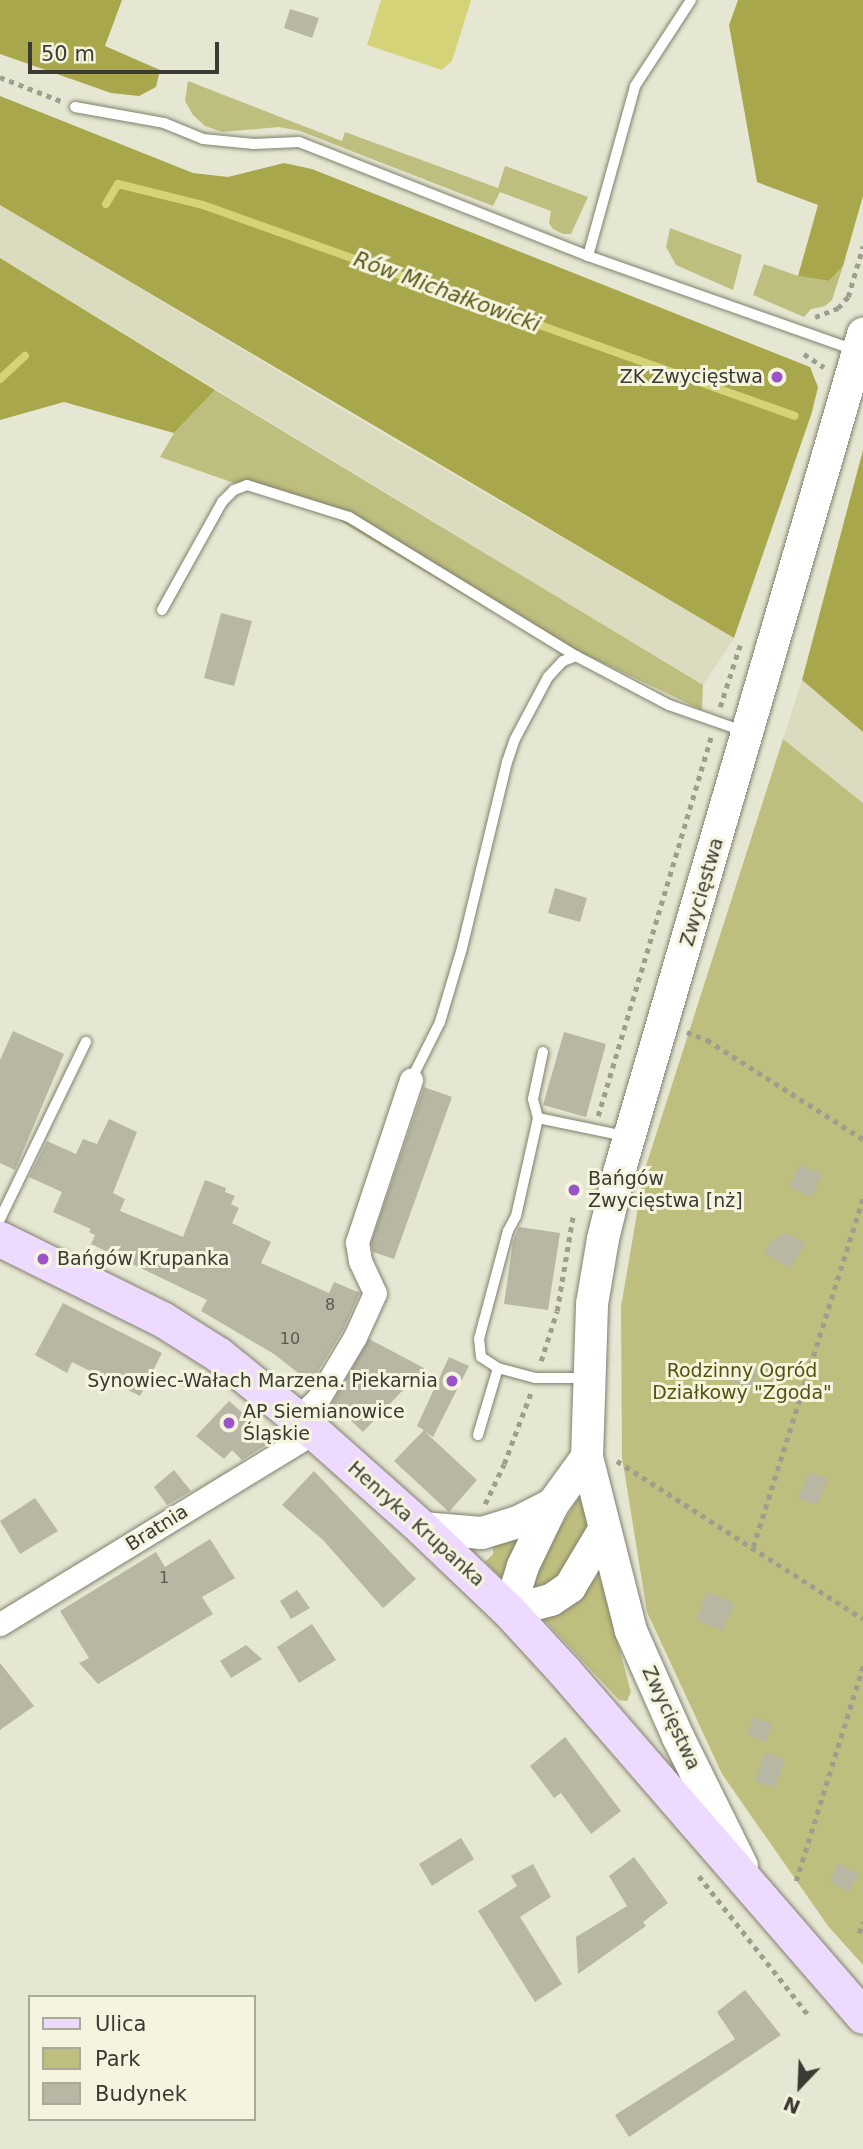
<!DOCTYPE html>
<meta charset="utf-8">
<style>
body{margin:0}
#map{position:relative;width:863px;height:2149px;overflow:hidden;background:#e6e7d2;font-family:"DejaVu Sans",sans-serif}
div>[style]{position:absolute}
.built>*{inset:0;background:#dbdbbf}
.green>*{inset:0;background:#bebe7f}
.forest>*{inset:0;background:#a9a74c}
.water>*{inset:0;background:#d4d378}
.stream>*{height:8px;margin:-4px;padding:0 4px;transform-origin:4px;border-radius:4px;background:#d4d378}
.building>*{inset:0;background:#b7b7a4}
.path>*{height:4.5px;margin-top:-2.25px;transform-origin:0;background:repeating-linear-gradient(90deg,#9d9e8e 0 5px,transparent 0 10px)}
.roads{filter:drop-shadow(0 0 2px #80806e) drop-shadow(0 0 2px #80806e)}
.lane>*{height:10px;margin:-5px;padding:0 5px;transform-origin:5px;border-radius:5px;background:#fff}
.street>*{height:23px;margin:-11.5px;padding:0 11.5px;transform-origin:11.5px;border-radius:11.5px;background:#fff}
.secondary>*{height:32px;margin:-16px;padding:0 16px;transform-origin:16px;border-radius:16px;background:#fff}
.primary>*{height:35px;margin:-17.5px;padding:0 17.5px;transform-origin:17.5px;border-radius:17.5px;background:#eed9ff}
.dots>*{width:19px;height:19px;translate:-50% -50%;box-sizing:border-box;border:4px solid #f4f4df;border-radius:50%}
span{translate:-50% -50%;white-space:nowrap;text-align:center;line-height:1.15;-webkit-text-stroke:6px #f4f4df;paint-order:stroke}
.number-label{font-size:16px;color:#5a5a4f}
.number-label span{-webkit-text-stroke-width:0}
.poi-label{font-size:19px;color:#3b3b33}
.right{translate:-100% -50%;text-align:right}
.left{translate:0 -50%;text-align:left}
.street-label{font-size:19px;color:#3b3b33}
.park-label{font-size:19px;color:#54520d}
.water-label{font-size:21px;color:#5b5916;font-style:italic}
.legend{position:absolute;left:28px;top:1995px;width:228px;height:126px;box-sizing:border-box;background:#f4f4df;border:2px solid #aaaa9a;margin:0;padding:9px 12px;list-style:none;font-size:21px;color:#3b3b33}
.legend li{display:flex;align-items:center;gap:14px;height:35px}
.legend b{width:35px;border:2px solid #aaaa9a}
.north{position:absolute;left:765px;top:2051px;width:70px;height:70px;-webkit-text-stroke:5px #f4f4df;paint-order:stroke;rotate:203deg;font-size:19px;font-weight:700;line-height:28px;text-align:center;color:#3b3b33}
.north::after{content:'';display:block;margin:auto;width:24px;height:32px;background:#3b3b33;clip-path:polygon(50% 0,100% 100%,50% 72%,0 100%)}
.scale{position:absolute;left:28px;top:42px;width:191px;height:32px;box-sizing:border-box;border:4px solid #3b3b33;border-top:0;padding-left:9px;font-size:21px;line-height:24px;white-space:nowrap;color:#3b3b33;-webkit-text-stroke:5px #f4f4df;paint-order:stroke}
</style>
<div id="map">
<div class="built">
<div style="clip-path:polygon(0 205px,377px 430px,734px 638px,703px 685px,0 258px)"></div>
<div style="clip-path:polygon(802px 680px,863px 732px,863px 803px,783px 739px)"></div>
</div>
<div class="green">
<div style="clip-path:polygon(188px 81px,342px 141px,345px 132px,498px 188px,505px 166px,588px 197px,571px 234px,563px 234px,553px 229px,549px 223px,551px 211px,500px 192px,493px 206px,300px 131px,279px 127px,222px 132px,205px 126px,193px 115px,185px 101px)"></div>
<div style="clip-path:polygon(670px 228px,742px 255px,733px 290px,676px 265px,666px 247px)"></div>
<div style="clip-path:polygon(764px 264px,798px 276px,829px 281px,843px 266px,832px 300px,825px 306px,811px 309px,804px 317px,753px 295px)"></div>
<div style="clip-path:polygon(215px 390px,703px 685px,702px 710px,483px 606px,337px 519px,160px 457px,174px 433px)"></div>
<div style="clip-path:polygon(783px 739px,863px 803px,863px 1965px,828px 1926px,722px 1774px,647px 1612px,622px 1457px,621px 1307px,644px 1172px)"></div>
<div style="clip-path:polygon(583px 1498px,589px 1532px,575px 1568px,539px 1589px,529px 1591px,554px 1537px,577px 1500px)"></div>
<div style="clip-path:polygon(529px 1530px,503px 1579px,485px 1562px,493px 1554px,493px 1542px)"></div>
<div style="clip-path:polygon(599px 1574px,631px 1692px,627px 1701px,619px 1700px,538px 1613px,578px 1595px)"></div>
</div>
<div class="forest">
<div style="clip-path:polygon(0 0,122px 0,105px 46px,160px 70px,156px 87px,139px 96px,111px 93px,0 54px)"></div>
<div style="clip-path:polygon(738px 0,863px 0,863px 196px,843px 266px,829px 281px,798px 276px,818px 205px,757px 182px,729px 25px)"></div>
<div style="clip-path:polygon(0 96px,193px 173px,228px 177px,284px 163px,312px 169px,810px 367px,818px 387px,812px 412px,734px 638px,0 205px)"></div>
<div style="clip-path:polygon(0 258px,215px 390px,174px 433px,64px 402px,0 420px)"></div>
<div style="clip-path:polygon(863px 450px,863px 732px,802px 680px)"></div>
</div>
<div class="water">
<div style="clip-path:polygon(381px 0,471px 0,452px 61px,442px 70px,367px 45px)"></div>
</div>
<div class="stream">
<div style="left:106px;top:204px;width:23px;rotate:-59deg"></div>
<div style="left:118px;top:184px;width:88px;rotate:13.9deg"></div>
<div style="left:203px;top:205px;width:628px;rotate:19.62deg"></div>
<div style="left:0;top:379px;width:34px;rotate:-43deg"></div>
</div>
<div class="building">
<div style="clip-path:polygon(290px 9px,319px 18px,312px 38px,284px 28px)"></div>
<div style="clip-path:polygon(221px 613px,252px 621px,234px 686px,204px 678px)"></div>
<div style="clip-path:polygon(555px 888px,587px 898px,580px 922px,548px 913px)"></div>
<div style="clip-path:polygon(13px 1031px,64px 1054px,15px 1170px,0 1163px,0 1060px)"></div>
<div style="clip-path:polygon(564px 1032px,606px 1044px,586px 1117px,543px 1105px)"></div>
<div style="clip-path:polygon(424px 1087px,452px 1097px,394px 1259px,373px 1252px,371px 1243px)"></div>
<div style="clip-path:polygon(109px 1119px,137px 1132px,113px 1193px,125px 1199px,120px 1211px,183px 1237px,205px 1180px,226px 1188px,225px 1192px,235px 1196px,231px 1204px,239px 1208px,232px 1223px,271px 1242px,261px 1263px,329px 1293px,334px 1282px,360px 1293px,343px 1330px,311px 1383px,274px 1354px,201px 1311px,207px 1300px,91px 1244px,95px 1235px,89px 1232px,91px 1229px,53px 1212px,62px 1192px,29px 1177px,47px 1141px,76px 1154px,83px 1139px,97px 1144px)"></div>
<div style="clip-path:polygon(799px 1165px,822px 1174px,812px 1197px,789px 1187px)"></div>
<div style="clip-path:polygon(519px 1227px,560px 1233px,548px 1310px,504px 1304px,513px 1241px)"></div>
<div style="clip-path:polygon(786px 1233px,805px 1243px,790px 1268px,764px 1253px,771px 1242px)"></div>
<div style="clip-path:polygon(63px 1303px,162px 1353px,140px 1396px,72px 1362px,67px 1373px,35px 1355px)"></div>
<div style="clip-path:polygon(369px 1339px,424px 1368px,363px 1432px,332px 1403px)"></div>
<div style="clip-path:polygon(449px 1357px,469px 1366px,433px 1437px,424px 1431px,477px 1480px,449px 1512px,394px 1461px,424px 1430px,417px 1426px)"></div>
<div style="clip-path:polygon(740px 1362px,759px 1370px,751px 1389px,731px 1381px)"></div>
<div style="clip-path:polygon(229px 1401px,274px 1440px,242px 1460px,232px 1450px,224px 1459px,196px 1436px)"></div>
<div style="clip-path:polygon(174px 1470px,191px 1491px,167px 1505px,154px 1487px)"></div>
<div style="clip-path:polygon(314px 1471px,416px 1579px,383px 1608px,323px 1540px,282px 1505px)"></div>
<div style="clip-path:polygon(809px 1472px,828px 1479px,817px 1505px,798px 1498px)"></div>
<div style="clip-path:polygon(35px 1498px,58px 1531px,20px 1554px,0 1521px)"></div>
<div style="clip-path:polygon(210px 1539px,235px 1578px,202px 1597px,213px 1614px,98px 1684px,79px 1663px,89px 1658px,60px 1611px,156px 1552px,165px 1567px)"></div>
<div style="clip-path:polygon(297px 1590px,310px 1608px,291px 1619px,280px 1601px)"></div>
<div style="clip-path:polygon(707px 1592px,734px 1603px,723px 1631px,696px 1620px)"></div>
<div style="clip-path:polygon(312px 1624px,336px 1660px,299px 1683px,277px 1647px)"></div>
<div style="clip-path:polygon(246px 1645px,262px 1659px,231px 1678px,220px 1661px)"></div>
<div style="clip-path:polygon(0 1663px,34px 1706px,0 1730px)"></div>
<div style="clip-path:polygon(753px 1717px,772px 1723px,766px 1742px,747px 1735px)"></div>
<div style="clip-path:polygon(565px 1737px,621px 1811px,591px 1834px,561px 1793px,554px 1798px,530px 1766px)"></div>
<div style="clip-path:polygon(765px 1752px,785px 1759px,775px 1788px,755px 1781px)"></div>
<div style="clip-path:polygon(461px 1838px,474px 1859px,432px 1886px,419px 1864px)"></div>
<div style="clip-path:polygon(634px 1857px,668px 1903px,643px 1922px,646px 1926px,578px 1974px,576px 1937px,627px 1906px,609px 1876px)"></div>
<div style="clip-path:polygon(839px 1863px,859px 1874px,848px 1892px,829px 1881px)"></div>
<div style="clip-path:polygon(533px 1864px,551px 1897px,520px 1917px,562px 1984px,535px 2002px,478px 1911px,517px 1886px,511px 1876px)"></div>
<div style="clip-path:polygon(745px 1990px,781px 2035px,629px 2137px,615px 2115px,735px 2039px,717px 2012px)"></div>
</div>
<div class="path">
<div style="left:0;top:77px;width:66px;rotate:21.5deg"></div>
<div style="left:815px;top:317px;width:25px;rotate:-21deg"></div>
<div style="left:838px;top:308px;width:15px;rotate:-48deg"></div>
<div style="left:848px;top:297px;width:53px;rotate:-73.6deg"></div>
<div style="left:804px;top:354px;width:24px;rotate:33deg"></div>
<div style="left:720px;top:707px;width:65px;rotate:-72.1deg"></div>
<div style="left:687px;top:1032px;width:22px;rotate:22deg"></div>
<div style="left:707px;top:1040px;width:185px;rotate:32.4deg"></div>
<div style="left:598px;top:1116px;width:395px;rotate:-73.4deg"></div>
<div style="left:541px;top:1361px;width:52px;rotate:-72.3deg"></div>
<div style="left:557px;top:1311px;width:97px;rotate:-80.5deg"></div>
<div style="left:617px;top:1461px;width:292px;rotate:32.7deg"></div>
<div style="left:485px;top:1504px;width:44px;rotate:-64.6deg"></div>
<div style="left:504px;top:1464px;width:77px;rotate:-69.4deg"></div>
<div style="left:753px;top:1547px;width:365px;rotate:-72.5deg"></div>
<div style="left:699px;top:1876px;width:179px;rotate:51.8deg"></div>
<div style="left:796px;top:1881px;width:225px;rotate:-72.7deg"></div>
<div style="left:859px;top:1933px;width:12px;rotate:-70deg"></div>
</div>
<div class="roads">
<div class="lane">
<div style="left:75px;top:107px;width:90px;rotate:10.2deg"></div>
<div style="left:164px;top:123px;width:42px;rotate:22.3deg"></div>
<div style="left:203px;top:139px;width:51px;rotate:5.6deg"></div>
<div style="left:254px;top:144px;width:45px;rotate:-2.5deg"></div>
<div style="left:299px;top:142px;width:311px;rotate:21.5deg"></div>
<div style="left:588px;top:256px;width:283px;rotate:19.4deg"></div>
<div style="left:588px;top:256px;width:176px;rotate:-74.5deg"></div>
<div style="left:635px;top:86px;width:103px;rotate:-56.9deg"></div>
<div style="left:162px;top:610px;width:124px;rotate:-60.9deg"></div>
<div style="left:222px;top:502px;width:17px;rotate:-45deg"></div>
<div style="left:234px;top:490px;width:14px;rotate:-21deg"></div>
<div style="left:247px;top:485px;width:107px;rotate:17.4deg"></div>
<div style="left:349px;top:517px;width:266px;rotate:31.5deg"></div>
<div style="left:411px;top:1080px;width:65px;rotate:-63.4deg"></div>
<div style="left:440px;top:1022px;width:77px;rotate:-73.4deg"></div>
<div style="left:462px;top:948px;width:191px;rotate:-76.4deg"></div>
<div style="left:507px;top:762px;width:24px;rotate:-71deg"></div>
<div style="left:515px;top:739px;width:70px;rotate:-62deg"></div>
<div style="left:548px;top:677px;width:22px;rotate:-47deg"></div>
<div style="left:563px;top:661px;width:14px;rotate:-21deg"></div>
<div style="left:576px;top:656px;width:105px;rotate:27.8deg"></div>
<div style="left:669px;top:705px;width:78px;rotate:19.4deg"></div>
<div style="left:538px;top:1118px;width:20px;rotate:-105deg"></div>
<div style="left:533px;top:1099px;width:48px;rotate:-78deg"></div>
<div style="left:0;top:1219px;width:197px;rotate:-64.1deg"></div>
<div style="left:498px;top:1368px;width:20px;rotate:-147deg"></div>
<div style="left:481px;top:1357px;width:18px;rotate:-96deg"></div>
<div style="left:479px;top:1339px;width:112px;rotate:-75deg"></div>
<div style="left:508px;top:1231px;width:17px;rotate:-62deg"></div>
<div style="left:516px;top:1216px;width:100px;rotate:-77.3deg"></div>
<div style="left:538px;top:1118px;width:89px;rotate:11.7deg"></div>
<div style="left:478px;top:1435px;width:70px;rotate:-73.4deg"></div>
<div style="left:498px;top:1368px;width:39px;rotate:15deg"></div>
<div style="left:536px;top:1378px;width:51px"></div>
</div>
<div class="street">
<div style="left:297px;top:1419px;width:29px;rotate:-44deg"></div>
<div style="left:318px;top:1399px;width:72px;rotate:-59.2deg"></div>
<div style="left:355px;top:1337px;width:48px;rotate:-65.6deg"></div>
<div style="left:375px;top:1293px;width:35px;rotate:-115deg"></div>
<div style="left:360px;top:1261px;width:19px;rotate:-99deg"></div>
<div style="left:357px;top:1242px;width:171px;rotate:-71.6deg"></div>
<div style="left:0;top:1624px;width:368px;rotate:-31.4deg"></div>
</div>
<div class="secondary">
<div style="left:422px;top:1528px;width:60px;rotate:4.8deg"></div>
<div style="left:482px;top:1533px;width:38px;rotate:-17deg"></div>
<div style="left:518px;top:1522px;width:39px;rotate:-27deg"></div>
<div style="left:509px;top:1611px;width:47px;rotate:-72.7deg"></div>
<div style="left:523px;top:1566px;width:69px;rotate:-64.2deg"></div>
<div style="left:553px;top:1504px;width:58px;rotate:-54.1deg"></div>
<div style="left:509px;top:1611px;width:43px;rotate:-14.7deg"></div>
<div style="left:551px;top:1600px;width:23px;rotate:-34deg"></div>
<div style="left:570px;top:1587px;width:66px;rotate:-59.2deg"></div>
<div style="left:742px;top:1866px;width:144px;rotate:-116.4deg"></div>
<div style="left:678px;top:1737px;width:116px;rotate:-113.9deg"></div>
<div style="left:631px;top:1631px;width:179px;rotate:-104.2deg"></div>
<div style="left:587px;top:1457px;width:153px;rotate:-88.1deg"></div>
<div style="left:592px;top:1304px;width:66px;rotate:-80.4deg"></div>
<div style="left:603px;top:1239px;width:72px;rotate:-76.3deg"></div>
<div style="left:620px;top:1169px;width:870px;rotate:-73.77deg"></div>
</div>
<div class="primary">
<div style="left:0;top:1239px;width:181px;rotate:26.3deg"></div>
<div style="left:162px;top:1319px;width:67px;rotate:32.3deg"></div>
<div style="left:219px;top:1355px;width:122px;rotate:39deg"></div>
<div style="left:314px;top:1432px;width:144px;rotate:41.6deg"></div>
<div style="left:422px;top:1528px;width:120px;rotate:43.7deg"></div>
<div style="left:509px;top:1611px;width:83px;rotate:47.4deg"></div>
<div style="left:565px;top:1672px;width:455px;rotate:49.1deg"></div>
</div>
</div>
<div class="dots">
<div style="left:777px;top:377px;background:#9a54c8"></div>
<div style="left:574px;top:1190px;background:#9a54c8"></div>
<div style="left:43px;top:1259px;background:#9a54c8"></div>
<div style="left:452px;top:1381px;background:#9a54c8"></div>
<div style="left:229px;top:1423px;background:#9a54c8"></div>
</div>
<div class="number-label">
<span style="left:330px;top:1305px">8</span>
<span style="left:290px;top:1339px">10</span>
<span style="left:164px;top:1578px">1</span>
</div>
<div class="poi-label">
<span class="right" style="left:763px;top:377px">ZK Zwycięstwa</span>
<span class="left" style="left:588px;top:1190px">Bańgów<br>Zwycięstwa [nż]</span>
<span class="left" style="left:57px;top:1259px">Bańgów Krupanka</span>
<span class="right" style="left:438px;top:1381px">Synowiec-Wałach Marzena. Piekarnia</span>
<span class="left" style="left:243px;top:1423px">AP Siemianowice<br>Śląskie</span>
</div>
<div class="street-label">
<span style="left:702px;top:892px;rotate:-74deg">Zwycięstwa</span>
<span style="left:416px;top:1524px;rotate:42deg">Henryka Krupanka</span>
<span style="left:157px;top:1528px;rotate:-32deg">Bratnia</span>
<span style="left:671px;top:1718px;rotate:65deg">Zwycięstwa</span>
</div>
<div class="park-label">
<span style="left:742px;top:1382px">Rodzinny Ogród<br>Działkowy "Zgoda"</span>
</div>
<div class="water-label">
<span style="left:447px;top:292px;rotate:20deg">Rów Michałkowicki</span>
</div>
<ul class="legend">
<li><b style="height:9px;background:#eed9ff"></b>Ulica</li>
<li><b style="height:19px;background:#bebe7f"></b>Park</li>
<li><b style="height:19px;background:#b7b7a4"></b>Budynek</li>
</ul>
<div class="north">N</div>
<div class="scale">50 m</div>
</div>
